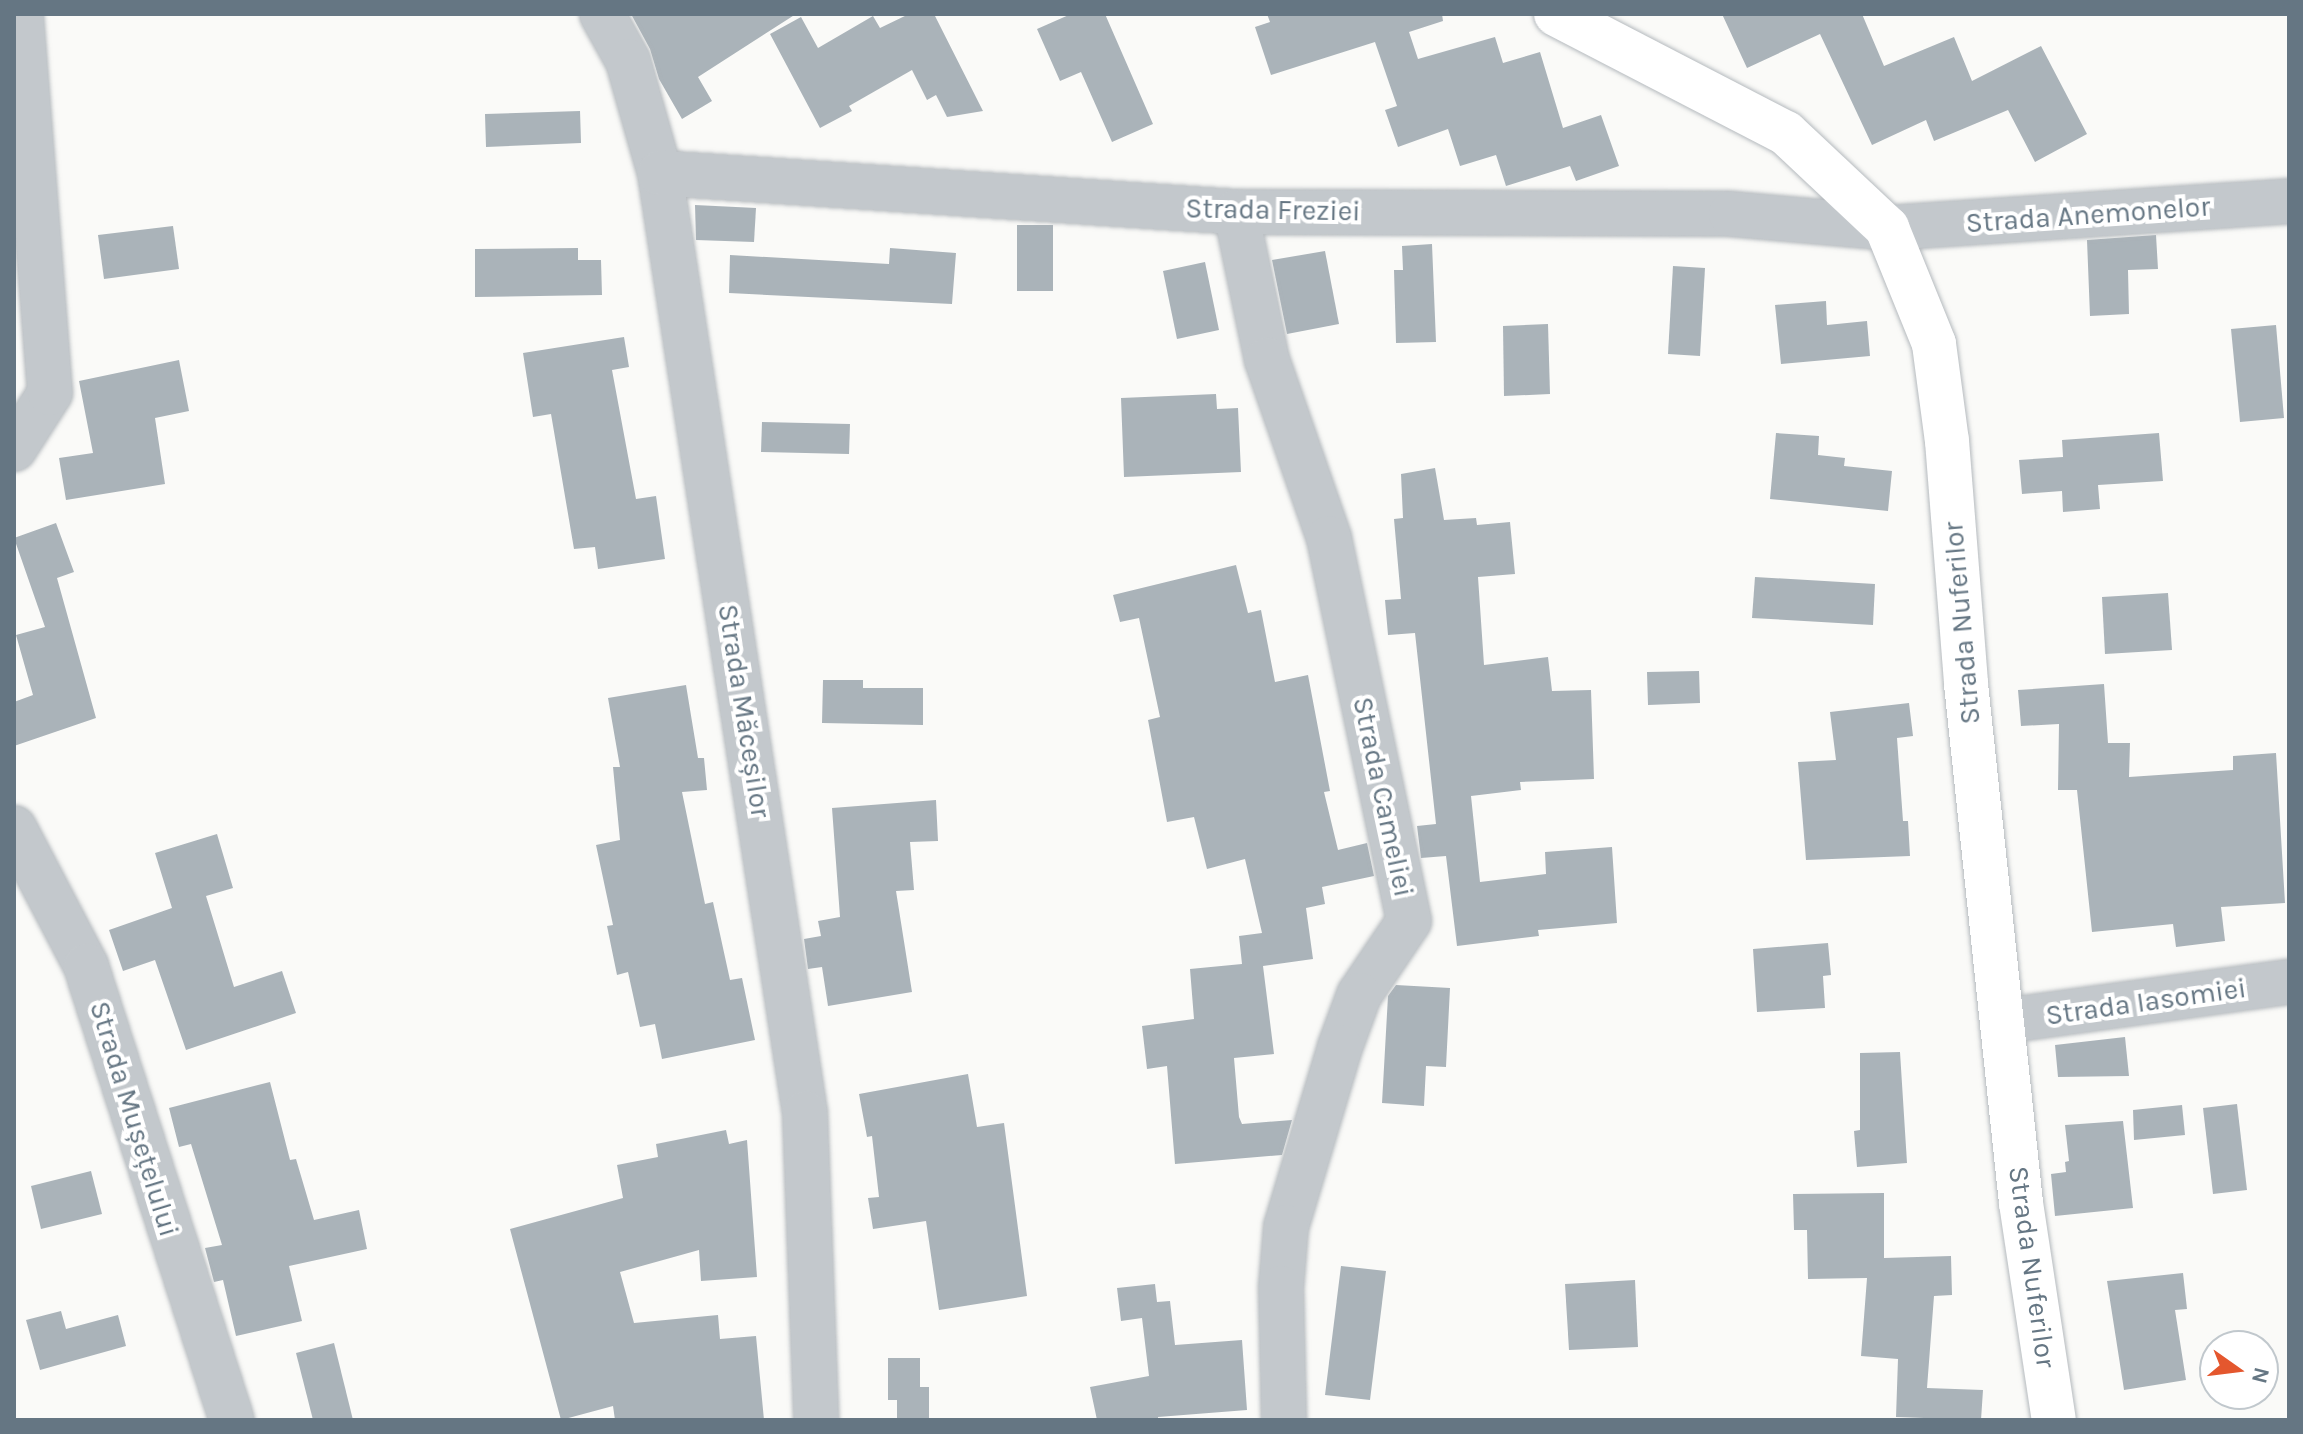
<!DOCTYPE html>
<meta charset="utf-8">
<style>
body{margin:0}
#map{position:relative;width:2303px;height:1434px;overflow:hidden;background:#fafaf8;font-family:Karla,sans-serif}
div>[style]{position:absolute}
.building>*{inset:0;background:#aab3b9}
.roads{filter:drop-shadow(0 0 2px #b5babe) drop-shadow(0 0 2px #b5babe)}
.minor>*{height:44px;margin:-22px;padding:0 22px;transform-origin:22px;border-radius:22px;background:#c3c8cc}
.major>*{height:44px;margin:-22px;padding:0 22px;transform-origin:22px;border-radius:22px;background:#fff}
span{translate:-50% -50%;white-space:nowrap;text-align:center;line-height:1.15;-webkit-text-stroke:8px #fff;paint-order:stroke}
.street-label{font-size:28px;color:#657683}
.frame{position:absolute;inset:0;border:16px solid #657683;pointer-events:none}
.north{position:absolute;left:2199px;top:1330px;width:80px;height:80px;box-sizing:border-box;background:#fff;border:2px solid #c1c8cd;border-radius:50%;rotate:104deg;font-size:22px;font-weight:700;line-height:32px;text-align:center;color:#657683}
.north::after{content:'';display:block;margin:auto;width:28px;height:36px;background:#e4572e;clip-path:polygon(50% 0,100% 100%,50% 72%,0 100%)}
</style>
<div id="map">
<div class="building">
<div style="clip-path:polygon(631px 14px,796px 14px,698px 77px,712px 101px,682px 119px,659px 79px,650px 49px)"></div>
<div style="clip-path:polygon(909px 14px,934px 14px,983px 111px,947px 117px,936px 95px,927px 100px,912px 70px,849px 106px,852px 111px,820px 128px,770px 34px,801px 17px,818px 48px,873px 16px,880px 28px)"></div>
<div style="clip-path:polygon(1071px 14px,1105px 14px,1153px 124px,1112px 142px,1081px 72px,1060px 81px,1037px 29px)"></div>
<div style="clip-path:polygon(1267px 14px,1442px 14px,1443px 21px,1409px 32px,1418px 59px,1495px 37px,1503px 63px,1540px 52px,1563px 128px,1601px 115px,1619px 166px,1576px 181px,1570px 166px,1506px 186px,1496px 155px,1460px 166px,1448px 129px,1398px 147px,1385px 110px,1397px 106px,1375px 42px,1271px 75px,1255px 27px,1270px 22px)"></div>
<div style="clip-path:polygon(1722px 14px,1862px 14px,1884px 66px,1954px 37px,1972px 81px,2041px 46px,2087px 134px,2035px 162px,2008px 110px,1934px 141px,1926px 120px,1872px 145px,1820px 34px,1747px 68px)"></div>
<div style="clip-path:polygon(580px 111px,581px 143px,486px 147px,485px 114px)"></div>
<div style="clip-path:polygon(695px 205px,756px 208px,754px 242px,696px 240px)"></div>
<div style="clip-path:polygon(1017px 225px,1053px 225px,1053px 291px,1017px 291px)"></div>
<div style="clip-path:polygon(173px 226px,179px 269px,104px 279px,98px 235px)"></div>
<div style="clip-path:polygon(2156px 235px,2158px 269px,2128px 270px,2129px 314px,2090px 316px,2087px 240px)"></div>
<div style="clip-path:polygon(1432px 244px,1436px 342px,1396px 343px,1394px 270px,1403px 270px,1402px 246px)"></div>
<div style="clip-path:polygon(578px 248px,578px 260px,601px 260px,602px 295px,475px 297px,475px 249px)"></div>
<div style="clip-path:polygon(890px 248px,956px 253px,952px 304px,729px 293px,730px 255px,889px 264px)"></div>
<div style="clip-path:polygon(1325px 251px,1339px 324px,1287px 334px,1272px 260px)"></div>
<div style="clip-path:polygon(1205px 262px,1219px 330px,1177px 339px,1163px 271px)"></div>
<div style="clip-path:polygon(1673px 266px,1705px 268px,1700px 356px,1668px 354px)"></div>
<div style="clip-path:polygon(1826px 301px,1827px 325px,1867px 321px,1870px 356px,1781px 364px,1775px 305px)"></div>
<div style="clip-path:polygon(1548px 324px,1550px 394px,1504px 396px,1503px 326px)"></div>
<div style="clip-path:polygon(2276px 325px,2284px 418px,2240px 422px,2231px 329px)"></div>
<div style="clip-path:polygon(624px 337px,629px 367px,612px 370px,636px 499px,656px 496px,665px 559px,598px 569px,595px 547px,574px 549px,551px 414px,533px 417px,523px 353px)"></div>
<div style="clip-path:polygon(179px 360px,189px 411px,155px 418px,165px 484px,66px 500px,59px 458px,93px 453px,79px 381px)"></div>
<div style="clip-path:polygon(1216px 394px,1217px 409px,1238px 408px,1241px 472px,1124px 477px,1121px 398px)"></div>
<div style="clip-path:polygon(762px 422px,850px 424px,849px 454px,761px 452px)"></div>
<div style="clip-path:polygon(1776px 433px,1819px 436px,1818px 455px,1845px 458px,1844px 466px,1892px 471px,1888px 511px,1770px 499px)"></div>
<div style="clip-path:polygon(2159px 433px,2163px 481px,2098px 485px,2100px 509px,2063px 512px,2062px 491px,2022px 494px,2019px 460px,2063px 457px,2062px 440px)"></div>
<div style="clip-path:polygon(1435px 468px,1444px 520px,1476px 518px,1477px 525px,1510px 522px,1515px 574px,1478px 577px,1484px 665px,1548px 657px,1552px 691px,1591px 690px,1594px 779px,1520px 782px,1521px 790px,1471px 796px,1480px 882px,1546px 874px,1545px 852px,1612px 847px,1617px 923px,1538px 930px,1539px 936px,1457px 946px,1446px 856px,1421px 858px,1417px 826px,1436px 824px,1415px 633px,1388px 635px,1385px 600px,1401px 599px,1394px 519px,1403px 518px,1401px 474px)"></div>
<div style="clip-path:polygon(56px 523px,74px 572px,57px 578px,96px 718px,14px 746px,14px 702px,33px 695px,16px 635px,45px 627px,14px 538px)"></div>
<div style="clip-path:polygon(1236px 565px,1248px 613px,1261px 610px,1275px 682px,1308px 675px,1330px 791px,1324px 792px,1338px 850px,1367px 843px,1374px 876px,1322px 887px,1325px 904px,1306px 908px,1313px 959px,1263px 966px,1274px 1054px,1234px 1058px,1239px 1117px,1242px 1124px,1292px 1120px,1282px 1155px,1175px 1164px,1167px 1066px,1147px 1069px,1142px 1026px,1194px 1019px,1190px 969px,1242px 964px,1239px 936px,1262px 933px,1245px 859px,1207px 869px,1194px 817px,1167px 822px,1148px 720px,1160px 717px,1139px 618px,1120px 622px,1113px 595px)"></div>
<div style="clip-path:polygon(1755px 577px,1875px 584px,1873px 625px,1752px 618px)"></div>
<div style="clip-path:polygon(2168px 593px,2172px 650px,2105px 654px,2102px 597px)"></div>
<div style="clip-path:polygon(1699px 671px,1700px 703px,1648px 705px,1647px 672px)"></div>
<div style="clip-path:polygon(823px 680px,863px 680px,863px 688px,923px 688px,923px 725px,822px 723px)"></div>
<div style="clip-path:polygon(2104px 684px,2108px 743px,2130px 743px,2129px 777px,2233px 770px,2233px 756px,2276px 753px,2285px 903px,2221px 907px,2225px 941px,2176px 947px,2173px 924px,2092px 932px,2077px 790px,2058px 790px,2059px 724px,2021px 726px,2018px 690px)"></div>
<div style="clip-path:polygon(686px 685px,698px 758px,704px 758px,707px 790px,682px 792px,705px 904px,713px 902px,730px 980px,742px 978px,755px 1040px,662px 1059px,655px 1024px,640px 1027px,628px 972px,617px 975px,607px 926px,613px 925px,596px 845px,620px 840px,613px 767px,620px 767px,608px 698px)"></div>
<div style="clip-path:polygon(1909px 703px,1913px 736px,1897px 738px,1903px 821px,1908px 821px,1910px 856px,1806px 860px,1798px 762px,1836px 760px,1830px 712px)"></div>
<div style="clip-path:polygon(936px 800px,938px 841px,910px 842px,914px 890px,896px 891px,912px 992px,828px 1006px,822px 967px,808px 969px,804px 939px,821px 936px,818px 921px,840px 917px,832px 808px)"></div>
<div style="clip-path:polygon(217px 834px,233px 888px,206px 896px,234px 987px,282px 971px,296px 1013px,186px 1050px,155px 960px,123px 971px,109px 930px,172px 908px,155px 853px)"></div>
<div style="clip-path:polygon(1828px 943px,1831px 975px,1823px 976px,1825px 1008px,1757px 1012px,1753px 949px)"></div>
<div style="clip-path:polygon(1396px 985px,1450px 988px,1446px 1067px,1426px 1066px,1424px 1106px,1382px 1103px,1388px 996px)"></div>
<div style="clip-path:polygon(2125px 1037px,2129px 1076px,2058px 1077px,2055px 1045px)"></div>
<div style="clip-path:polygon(1900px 1052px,1907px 1163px,1857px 1167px,1854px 1131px,1860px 1130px,1860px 1053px)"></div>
<div style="clip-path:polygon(968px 1074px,977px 1127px,1004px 1123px,1027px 1296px,939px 1310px,926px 1221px,873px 1229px,868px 1198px,879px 1197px,872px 1136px,867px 1137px,859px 1094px)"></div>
<div style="clip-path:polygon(270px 1082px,290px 1160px,296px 1159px,314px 1220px,359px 1210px,367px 1249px,289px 1266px,302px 1321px,236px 1336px,223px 1280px,214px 1282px,205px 1248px,222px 1245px,191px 1144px,179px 1147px,169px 1108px)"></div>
<div style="clip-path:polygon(2237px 1104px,2247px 1190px,2213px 1194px,2203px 1108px)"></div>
<div style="clip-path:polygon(2182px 1105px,2185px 1135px,2134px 1140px,2133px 1110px)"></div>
<div style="clip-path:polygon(2123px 1121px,2133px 1208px,2055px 1216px,2051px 1174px,2066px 1172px,2065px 1162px,2069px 1161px,2065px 1125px)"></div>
<div style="clip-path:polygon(726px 1130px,729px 1144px,747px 1140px,757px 1277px,701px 1281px,699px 1250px,620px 1272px,634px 1323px,718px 1315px,720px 1339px,756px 1336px,764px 1420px,615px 1420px,613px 1406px,561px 1420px,510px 1229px,623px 1198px,617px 1165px,658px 1157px,656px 1144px)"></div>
<div style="clip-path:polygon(91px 1171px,102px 1214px,41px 1229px,31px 1186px)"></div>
<div style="clip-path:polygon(1884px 1193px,1884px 1258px,1951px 1256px,1952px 1295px,1934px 1296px,1927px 1388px,1983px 1390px,1981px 1420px,1896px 1417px,1898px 1359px,1861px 1356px,1867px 1278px,1808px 1279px,1807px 1230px,1794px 1230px,1793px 1194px)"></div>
<div style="clip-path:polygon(1341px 1266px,1386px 1271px,1370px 1400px,1325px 1395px)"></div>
<div style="clip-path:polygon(2183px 1273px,2187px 1309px,2175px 1310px,2186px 1380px,2124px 1390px,2107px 1281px)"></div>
<div style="clip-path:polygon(1635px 1280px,1638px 1347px,1569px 1350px,1565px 1284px)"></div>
<div style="clip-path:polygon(1155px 1284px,1157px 1302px,1170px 1301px,1175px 1345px,1242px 1340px,1247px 1410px,1158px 1417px,1158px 1420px,1097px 1420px,1090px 1387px,1149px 1376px,1142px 1318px,1121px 1321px,1117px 1288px)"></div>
<div style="clip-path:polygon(61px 1311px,66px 1329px,118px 1315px,126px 1346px,40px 1370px,26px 1320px)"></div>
<div style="clip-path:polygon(334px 1343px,353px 1420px,313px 1420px,296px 1353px)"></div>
<div style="clip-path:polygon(888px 1358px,920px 1358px,920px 1387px,929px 1387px,929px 1420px,897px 1420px,897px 1400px,888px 1400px)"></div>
</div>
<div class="roads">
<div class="minor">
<div style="left:602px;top:14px;width:54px;rotate:61deg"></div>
<div style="left:628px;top:61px;width:116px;rotate:74.1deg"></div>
<div style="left:660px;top:173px;width:951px;rotate:81.23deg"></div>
<div style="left:805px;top:1113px;width:307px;rotate:87.9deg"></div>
<div style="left:660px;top:173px;width:577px;rotate:3.87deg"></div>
<div style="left:1236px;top:212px;width:495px;rotate:0.2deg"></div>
<div style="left:1731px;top:214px;width:157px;rotate:5.1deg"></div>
<div style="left:1887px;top:228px;width:403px;rotate:-3.8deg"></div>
<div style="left:1236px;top:212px;width:151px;rotate:78.2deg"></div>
<div style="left:1267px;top:360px;width:188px;rotate:70.8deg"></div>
<div style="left:1329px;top:538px;width:391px;rotate:78.2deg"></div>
<div style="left:1409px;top:921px;width:89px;rotate:124deg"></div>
<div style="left:1359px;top:995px;width:55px;rotate:110.1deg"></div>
<div style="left:1340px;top:1047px;width:188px;rotate:106.7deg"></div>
<div style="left:1286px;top:1227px;width:61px;rotate:94.7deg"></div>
<div style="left:1281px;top:1288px;width:132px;rotate:88.7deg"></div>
<div style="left:14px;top:449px;width:67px;rotate:-57.3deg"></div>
<div style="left:50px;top:393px;width:380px;rotate:-94.4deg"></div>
<div style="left:14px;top:828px;width:156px;rotate:62.4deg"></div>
<div style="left:86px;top:966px;width:477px;rotate:72.2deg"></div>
<div style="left:2003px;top:1021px;width:289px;rotate:-7.8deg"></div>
</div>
<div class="major">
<div style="left:1556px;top:14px;width:259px;rotate:27.4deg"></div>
<div style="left:1786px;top:133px;width:139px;rotate:43.2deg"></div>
<div style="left:1887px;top:228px;width:125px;rotate:67.9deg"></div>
<div style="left:1934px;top:344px;width:98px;rotate:82.4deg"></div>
<div style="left:1947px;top:441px;width:244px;rotate:85.5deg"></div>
<div style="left:1966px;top:684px;width:522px;rotate:83.95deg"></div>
<div style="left:2021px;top:1203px;width:219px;rotate:81.4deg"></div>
</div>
</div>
<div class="street-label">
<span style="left:1273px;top:210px;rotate:1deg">Strada Freziei</span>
<span style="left:2088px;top:215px;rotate:-4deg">Strada Anemonelor</span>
<span style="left:1962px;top:623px;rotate:-95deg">Strada Nuferilor</span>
<span style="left:744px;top:711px;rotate:81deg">Strada Măceșilor</span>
<span style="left:1383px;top:797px;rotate:78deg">Strada Cameliei</span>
<span style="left:2146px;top:1002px;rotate:-8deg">Strada Iasomiei</span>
<span style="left:134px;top:1119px;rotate:73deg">Strada Mușețelului</span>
<span style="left:2032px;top:1267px;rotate:82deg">Strada Nuferilor</span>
</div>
<div class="frame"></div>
<div class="north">N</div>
</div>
